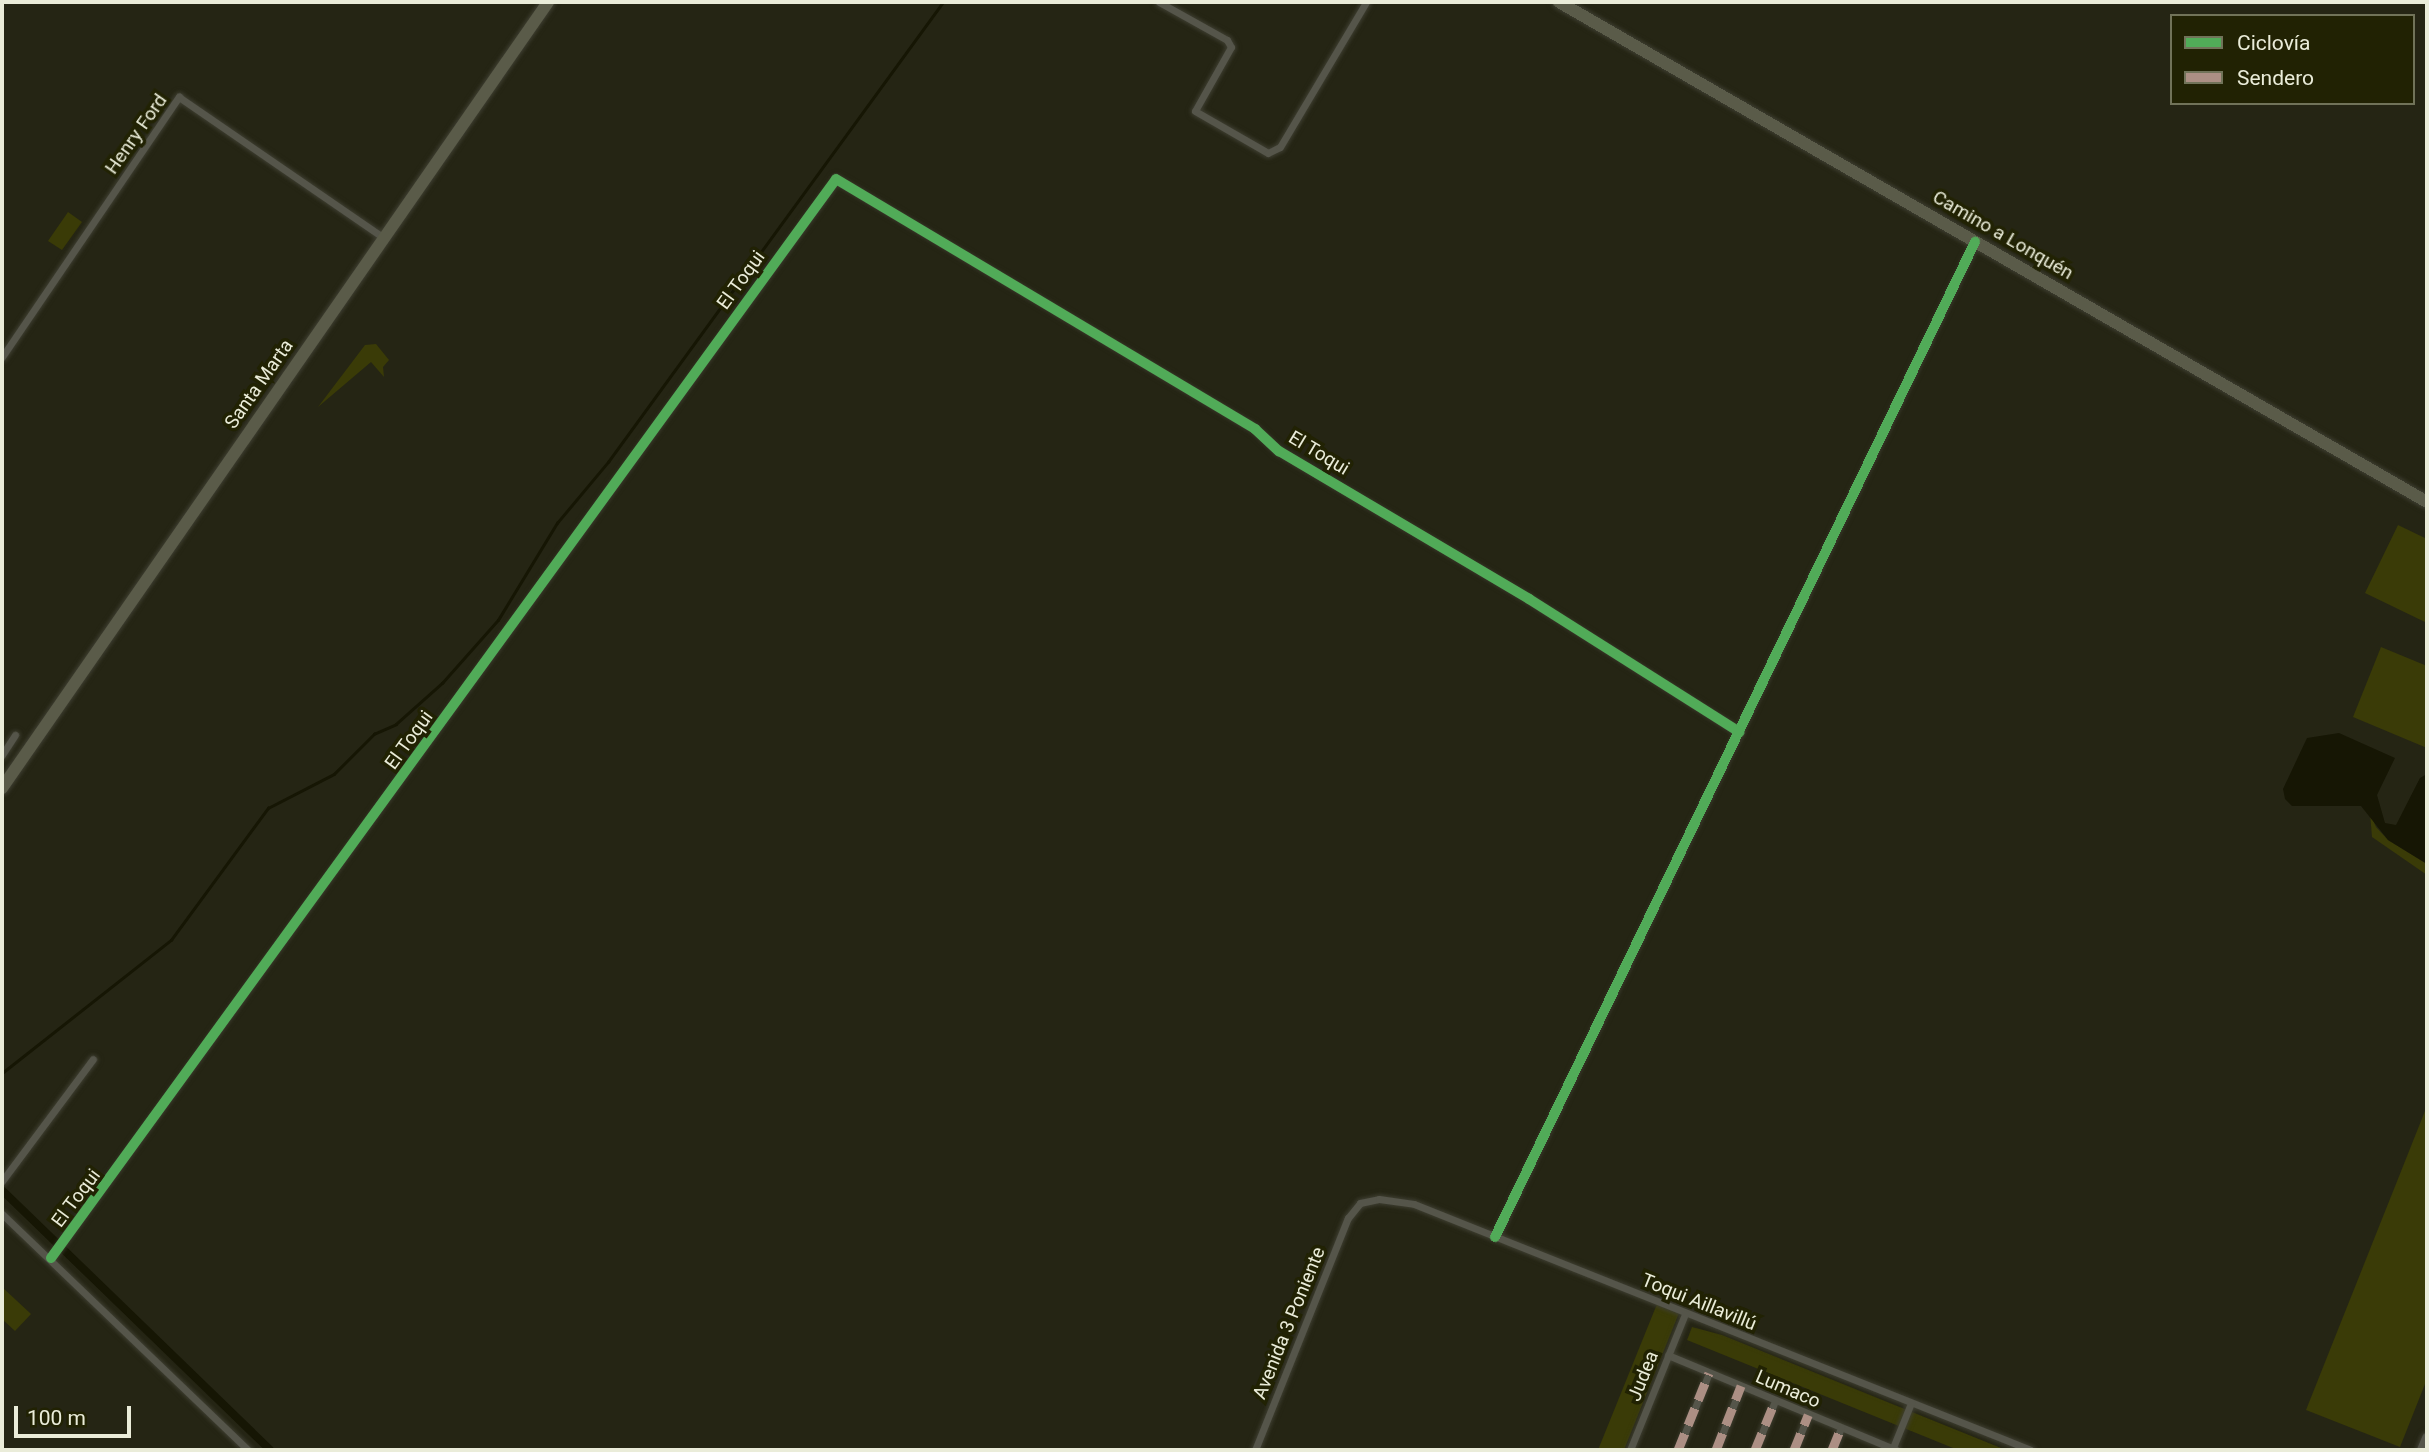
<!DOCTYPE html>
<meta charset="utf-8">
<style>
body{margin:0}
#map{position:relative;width:2429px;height:1452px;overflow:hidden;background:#252514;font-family:Roboto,sans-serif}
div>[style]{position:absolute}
.green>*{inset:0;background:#3a3b07}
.water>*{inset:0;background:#161604}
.stream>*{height:2.5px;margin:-1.25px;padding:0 1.25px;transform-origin:1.25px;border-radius:1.25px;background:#161604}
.canal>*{height:8px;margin:-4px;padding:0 4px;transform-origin:4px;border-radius:4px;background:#161604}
.roads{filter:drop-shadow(0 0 2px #3e3e31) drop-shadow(0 0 2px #3e3e31)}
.street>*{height:7px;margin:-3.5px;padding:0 3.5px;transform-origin:3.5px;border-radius:3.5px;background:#55554a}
.secondary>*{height:10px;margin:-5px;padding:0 5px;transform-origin:5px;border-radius:5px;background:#55554a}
.primary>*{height:12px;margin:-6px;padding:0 6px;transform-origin:6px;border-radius:6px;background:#5a5b49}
.quiet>*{height:9px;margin-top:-4.5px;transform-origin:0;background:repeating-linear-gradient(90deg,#ac8f84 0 18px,transparent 0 27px)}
.cycleway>*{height:10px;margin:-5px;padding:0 5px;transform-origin:5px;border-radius:5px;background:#51ab58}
span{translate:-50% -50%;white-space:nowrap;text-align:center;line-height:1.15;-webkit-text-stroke:7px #212203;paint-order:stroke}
.street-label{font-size:19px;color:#eaecd9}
.frame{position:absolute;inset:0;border:4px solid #eaecd9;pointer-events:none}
.legend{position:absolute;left:2170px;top:14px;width:245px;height:91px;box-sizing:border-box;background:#212203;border:2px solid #717359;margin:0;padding:9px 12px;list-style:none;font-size:21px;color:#eaecd9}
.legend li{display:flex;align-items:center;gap:14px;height:35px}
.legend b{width:35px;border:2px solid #717359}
.scale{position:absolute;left:14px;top:1406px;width:117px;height:32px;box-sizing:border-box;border:4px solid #eaecd9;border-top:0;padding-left:9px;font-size:21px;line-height:24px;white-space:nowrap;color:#eaecd9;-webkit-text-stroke:5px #212203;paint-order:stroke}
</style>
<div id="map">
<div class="green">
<div style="clip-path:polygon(68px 212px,82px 222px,62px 250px,48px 241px)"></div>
<div style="clip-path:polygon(376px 344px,389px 360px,383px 367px,384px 377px,371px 362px,318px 407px,365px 345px)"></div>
<div style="clip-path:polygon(2398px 525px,2427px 539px,2427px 623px,2365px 593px)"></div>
<div style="clip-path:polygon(2381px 647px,2427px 666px,2427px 748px,2353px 717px)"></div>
<div style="clip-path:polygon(2370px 813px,2376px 827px,2388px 840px,2427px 864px,2427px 875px,2372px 837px)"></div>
<div style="clip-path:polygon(2427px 1106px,2427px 1379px,2400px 1447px,2306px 1410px)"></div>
<div style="clip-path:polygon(2px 1287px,31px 1314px,15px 1331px,2px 1319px)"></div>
<div style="clip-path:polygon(1657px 1304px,1679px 1313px,1624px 1450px,1598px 1450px)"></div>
<div style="clip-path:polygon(1692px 1327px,1722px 1335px,2006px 1450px,1958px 1450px,1687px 1340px)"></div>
</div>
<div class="water">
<div style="clip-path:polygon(2339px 733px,2395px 758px,2377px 795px,2385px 823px,2396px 825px,2420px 778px,2427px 774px,2427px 864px,2388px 840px,2361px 806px,2292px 806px,2285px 799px,2283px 789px,2307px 738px)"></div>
</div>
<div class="stream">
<div style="left:2px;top:1073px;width:215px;rotate:-38.2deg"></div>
<div style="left:171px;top:940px;width:164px;rotate:-53.7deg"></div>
<div style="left:268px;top:808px;width:74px;rotate:-27.3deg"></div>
<div style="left:334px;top:774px;width:57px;rotate:-45deg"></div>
<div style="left:374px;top:734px;width:24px;rotate:-24deg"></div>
<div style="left:396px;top:724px;width:62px;rotate:-41.7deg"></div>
<div style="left:442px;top:683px;width:84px;rotate:-48.4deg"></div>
<div style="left:498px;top:620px;width:114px;rotate:-58.7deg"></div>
<div style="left:557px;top:523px;width:80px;rotate:-50.1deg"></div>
<div style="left:608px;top:462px;width:569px;rotate:-53.94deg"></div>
</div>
<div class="canal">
<div style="left:2px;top:1190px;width:373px;rotate:44.1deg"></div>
</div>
<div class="roads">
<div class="street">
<div style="left:1159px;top:2px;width:78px;rotate:29.2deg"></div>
<div style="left:1227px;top:40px;width:8px;rotate:60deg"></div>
<div style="left:1231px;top:47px;width:73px;rotate:119.4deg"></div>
<div style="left:1195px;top:111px;width:84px;rotate:29.9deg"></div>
<div style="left:1268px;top:153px;width:13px;rotate:-27deg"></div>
<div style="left:1280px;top:147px;width:169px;rotate:-59.3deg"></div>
<div style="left:2px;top:357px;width:315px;rotate:-55.8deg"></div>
<div style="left:179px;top:97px;width:249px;rotate:34.5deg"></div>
<div style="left:2px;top:755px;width:24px;rotate:-57deg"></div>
<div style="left:2px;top:1181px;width:152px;rotate:-53.3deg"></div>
<div style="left:2px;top:1214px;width:341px;rotate:43.8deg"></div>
<div style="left:1495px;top:1237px;width:1105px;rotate:-64.25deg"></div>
<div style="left:51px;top:1258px;width:1334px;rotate:-53.96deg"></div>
<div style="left:836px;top:179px;width:488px;rotate:30.8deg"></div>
<div style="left:1255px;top:429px;width:33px;rotate:43deg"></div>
<div style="left:1279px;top:451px;width:291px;rotate:30.6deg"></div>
<div style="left:1529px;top:599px;width:249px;rotate:32.3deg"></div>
<div style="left:1668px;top:1355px;width:247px;rotate:22.6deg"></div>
<div style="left:1255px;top:1450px;width:250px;rotate:-68.2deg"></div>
<div style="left:1348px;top:1218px;width:19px;rotate:-51deg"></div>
<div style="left:1360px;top:1203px;width:19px;rotate:-12deg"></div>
<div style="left:1379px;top:1199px;width:35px;rotate:8deg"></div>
<div style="left:1414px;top:1204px;width:664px;rotate:21.74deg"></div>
<div style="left:1630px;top:1450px;width:147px;rotate:-68deg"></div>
<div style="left:1678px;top:1450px;width:83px;rotate:-68.1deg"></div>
<div style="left:1716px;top:1450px;width:69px;rotate:-68.7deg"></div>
<div style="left:1755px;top:1450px;width:53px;rotate:-67.8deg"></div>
<div style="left:1794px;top:1450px;width:38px;rotate:-68deg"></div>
<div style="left:1832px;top:1450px;width:24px;rotate:-68deg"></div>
<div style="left:1892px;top:1450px;width:51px;rotate:-68deg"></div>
</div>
<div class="secondary">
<div style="left:2422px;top:1450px;width:13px;rotate:-67deg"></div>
</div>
<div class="primary">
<div style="left:1559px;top:2px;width:1002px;rotate:29.94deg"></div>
<div style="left:2px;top:788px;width:957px;rotate:-55.21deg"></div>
</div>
</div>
<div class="quiet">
<div style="left:1678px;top:1450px;width:83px;rotate:-68.1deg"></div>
<div style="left:1716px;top:1450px;width:69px;rotate:-68.7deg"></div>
<div style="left:1755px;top:1450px;width:53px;rotate:-67.8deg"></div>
<div style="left:1794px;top:1450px;width:38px;rotate:-68deg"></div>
<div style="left:1832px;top:1450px;width:24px;rotate:-68deg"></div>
</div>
<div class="cycleway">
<div style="left:1495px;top:1237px;width:1105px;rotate:-64.25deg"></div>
<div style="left:51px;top:1258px;width:1334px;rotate:-53.96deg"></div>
<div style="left:836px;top:179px;width:488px;rotate:30.8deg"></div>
<div style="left:1255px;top:429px;width:33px;rotate:43deg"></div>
<div style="left:1279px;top:451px;width:291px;rotate:30.6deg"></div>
<div style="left:1529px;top:599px;width:249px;rotate:32.3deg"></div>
</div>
<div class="street-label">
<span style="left:136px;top:134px;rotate:-55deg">Henry Ford</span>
<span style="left:2003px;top:235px;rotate:30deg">Camino a Lonquén</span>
<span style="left:741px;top:280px;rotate:-54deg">El Toqui</span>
<span style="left:259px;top:384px;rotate:-55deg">Santa Marta</span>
<span style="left:1319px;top:453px;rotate:31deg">El Toqui</span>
<span style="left:409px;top:740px;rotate:-54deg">El Toqui</span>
<span style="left:76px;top:1198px;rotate:-53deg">El Toqui</span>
<span style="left:1699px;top:1302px;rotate:22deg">Toqui Aillavillú</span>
<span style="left:1289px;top:1323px;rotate:-68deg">Avenida 3 Poniente</span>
<span style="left:1643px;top:1376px;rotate:-68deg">Judea</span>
<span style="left:1788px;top:1389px;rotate:23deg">Lumaco</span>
</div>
<div class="frame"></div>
<ul class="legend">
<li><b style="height:9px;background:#51ab58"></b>Ciclovía</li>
<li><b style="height:9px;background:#ac8f84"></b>Sendero</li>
</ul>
<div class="scale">100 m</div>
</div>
